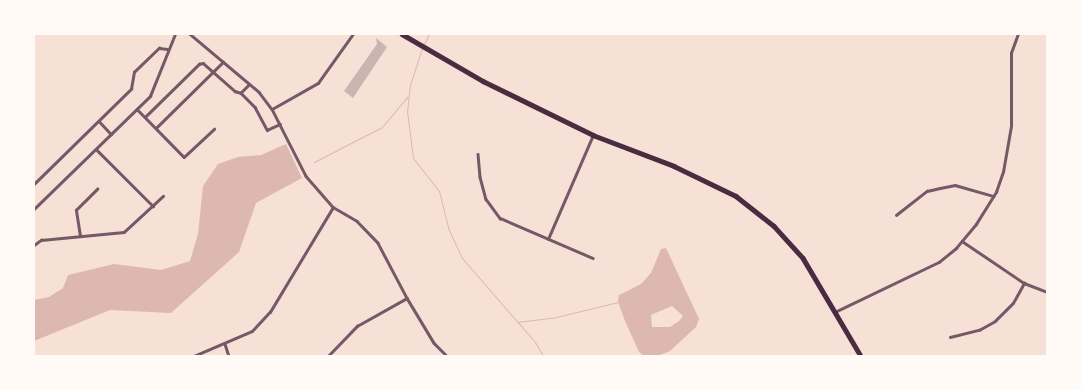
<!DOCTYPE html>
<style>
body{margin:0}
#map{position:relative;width:1081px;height:390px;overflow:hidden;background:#f7e1d7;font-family:Rubik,sans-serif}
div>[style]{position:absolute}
.water>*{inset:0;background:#dcb8b0}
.stream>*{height:1px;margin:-0.5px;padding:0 0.5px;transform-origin:0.5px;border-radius:0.5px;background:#dcb8b0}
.building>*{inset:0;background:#ccb4b1}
.minor>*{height:2.5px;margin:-1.25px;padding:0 1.25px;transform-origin:1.25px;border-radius:1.25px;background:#755966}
.primary>*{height:4.5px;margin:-2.25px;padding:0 2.25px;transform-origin:2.25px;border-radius:2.25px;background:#4a2c40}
span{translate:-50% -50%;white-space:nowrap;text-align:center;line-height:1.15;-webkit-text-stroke:4.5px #fffaf5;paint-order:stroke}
.frame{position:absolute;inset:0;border:35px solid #fffaf5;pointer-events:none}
</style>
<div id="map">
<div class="water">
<div style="clip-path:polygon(286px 144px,302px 178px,256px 203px,239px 252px,171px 313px,110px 310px,34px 341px,34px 300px,49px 297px,63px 288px,68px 275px,114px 264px,161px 270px,190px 261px,198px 234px,203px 186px,218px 164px,238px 157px,261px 155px)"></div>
<div style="clip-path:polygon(evenodd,666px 248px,699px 319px,696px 327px,670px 351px,657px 356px,644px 356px,639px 352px,625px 321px,618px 302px,619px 295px,641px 284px,651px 273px,661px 249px,666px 248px,672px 306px,683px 316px,679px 321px,670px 327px,652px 327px,651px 315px,672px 306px)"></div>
</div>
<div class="stream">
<div style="left:424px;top:44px;width:11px;rotate:-63deg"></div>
<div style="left:422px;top:48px;width:38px;rotate:108deg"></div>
<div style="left:410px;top:84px;width:27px;rotate:96deg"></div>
<div style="left:407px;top:111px;width:47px;rotate:82.7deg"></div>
<div style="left:413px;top:158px;width:42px;rotate:51.8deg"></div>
<div style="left:439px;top:191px;width:38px;rotate:76deg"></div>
<div style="left:448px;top:228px;width:33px;rotate:65deg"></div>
<div style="left:462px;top:258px;width:111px;rotate:49deg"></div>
<div style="left:535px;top:342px;width:16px;rotate:60deg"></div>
<div style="left:314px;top:162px;width:76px;rotate:-27.2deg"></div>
<div style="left:382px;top:127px;width:40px;rotate:-50deg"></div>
<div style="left:517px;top:322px;width:35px;rotate:-7deg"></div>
<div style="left:552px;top:318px;width:68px;rotate:-13.6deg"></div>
</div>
<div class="building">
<div style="clip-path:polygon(376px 38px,387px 47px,353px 98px,344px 91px,377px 44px)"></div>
</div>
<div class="minor">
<div style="left:190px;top:34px;width:90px;rotate:40deg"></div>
<div style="left:259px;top:92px;width:21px;rotate:53deg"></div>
<div style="left:272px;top:109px;width:75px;rotate:63.1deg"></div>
<div style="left:306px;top:176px;width:41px;rotate:48.9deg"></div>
<div style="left:333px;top:207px;width:28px;rotate:30deg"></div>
<div style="left:357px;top:221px;width:30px;rotate:46deg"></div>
<div style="left:378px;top:243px;width:62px;rotate:62.2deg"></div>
<div style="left:407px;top:298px;width:52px;rotate:59deg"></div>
<div style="left:434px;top:343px;width:18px;rotate:45deg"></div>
<div style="left:249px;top:85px;width:11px;rotate:135deg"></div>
<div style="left:241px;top:93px;width:20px;rotate:45deg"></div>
<div style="left:255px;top:107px;width:26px;rotate:62deg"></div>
<div style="left:267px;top:130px;width:14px;rotate:-25deg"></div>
<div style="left:137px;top:109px;width:67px;rotate:45.6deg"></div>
<div style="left:184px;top:157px;width:41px;rotate:-43deg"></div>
<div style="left:272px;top:109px;width:53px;rotate:-29.5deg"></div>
<div style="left:318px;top:83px;width:60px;rotate:-54.5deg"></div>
<div style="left:145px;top:117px;width:76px;rotate:-44.5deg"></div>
<div style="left:199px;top:64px;width:4px;rotate:-14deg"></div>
<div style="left:203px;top:63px;width:43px;rotate:41.2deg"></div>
<div style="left:235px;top:91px;width:6px;rotate:18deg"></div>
<div style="left:99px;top:121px;width:18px;rotate:47deg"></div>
<div style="left:156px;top:128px;width:94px;rotate:-44.6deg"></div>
<div style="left:96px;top:149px;width:81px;rotate:45deg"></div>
<div style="left:478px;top:154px;width:23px;rotate:85deg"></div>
<div style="left:480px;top:177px;width:23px;rotate:75deg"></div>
<div style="left:486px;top:199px;width:24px;rotate:54deg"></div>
<div style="left:500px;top:218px;width:101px;rotate:23.3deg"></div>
<div style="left:34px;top:184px;width:136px;rotate:-44.4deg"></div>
<div style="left:131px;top:89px;width:17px;rotate:-80deg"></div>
<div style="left:134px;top:72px;width:35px;rotate:-44deg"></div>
<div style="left:159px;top:48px;width:8px;rotate:7deg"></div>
<div style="left:34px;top:209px;width:162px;rotate:-44.2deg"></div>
<div style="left:150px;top:96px;width:67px;rotate:-68deg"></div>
<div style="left:896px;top:215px;width:39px;rotate:-38deg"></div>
<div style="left:927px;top:191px;width:13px;rotate:-13deg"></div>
<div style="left:940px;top:188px;width:15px;rotate:-11deg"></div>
<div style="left:955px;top:185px;width:40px;rotate:16deg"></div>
<div style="left:80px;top:236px;width:26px;rotate:-99deg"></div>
<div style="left:76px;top:210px;width:30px;rotate:-45deg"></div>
<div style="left:548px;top:239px;width:113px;rotate:-66.6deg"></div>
<div style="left:962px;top:241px;width:75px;rotate:34.1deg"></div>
<div style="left:1024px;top:283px;width:25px;rotate:21deg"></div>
<div style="left:34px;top:245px;width:9px;rotate:-36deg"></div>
<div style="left:41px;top:240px;width:83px;rotate:-5.5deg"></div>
<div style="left:124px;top:232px;width:53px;rotate:-42.7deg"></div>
<div style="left:837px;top:311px;width:113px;rotate:-25.7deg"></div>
<div style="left:939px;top:262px;width:22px;rotate:-39deg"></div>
<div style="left:956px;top:248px;width:31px;rotate:-50deg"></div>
<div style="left:976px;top:224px;width:38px;rotate:-58deg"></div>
<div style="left:996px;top:192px;width:21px;rotate:-71deg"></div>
<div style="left:1003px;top:172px;width:47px;rotate:-80.1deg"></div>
<div style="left:1011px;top:126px;width:73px;rotate:-90deg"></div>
<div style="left:1011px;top:53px;width:20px;rotate:-70deg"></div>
<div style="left:950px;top:337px;width:30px;rotate:-14deg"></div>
<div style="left:979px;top:330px;width:18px;rotate:-29deg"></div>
<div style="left:995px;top:321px;width:25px;rotate:-45deg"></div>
<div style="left:1013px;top:303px;width:23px;rotate:-61deg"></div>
<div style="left:225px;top:344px;width:13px;rotate:72deg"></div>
<div style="left:194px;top:356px;width:63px;rotate:-23.3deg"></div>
<div style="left:252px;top:331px;width:26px;rotate:-47deg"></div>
<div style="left:270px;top:312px;width:122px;rotate:-59deg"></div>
<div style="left:328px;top:356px;width:42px;rotate:-46deg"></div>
<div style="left:357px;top:326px;width:57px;rotate:-29.2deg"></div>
</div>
<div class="primary">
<div style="left:402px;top:34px;width:94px;rotate:30.1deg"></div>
<div style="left:483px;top:81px;width:123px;rotate:26.1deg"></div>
<div style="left:593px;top:135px;width:87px;rotate:20.9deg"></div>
<div style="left:674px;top:166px;width:69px;rotate:25.8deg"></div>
<div style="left:736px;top:196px;width:48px;rotate:38.3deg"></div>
<div style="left:774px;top:226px;width:43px;rotate:47.8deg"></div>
<div style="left:803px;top:258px;width:114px;rotate:59.4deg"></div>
</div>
<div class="frame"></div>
</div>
